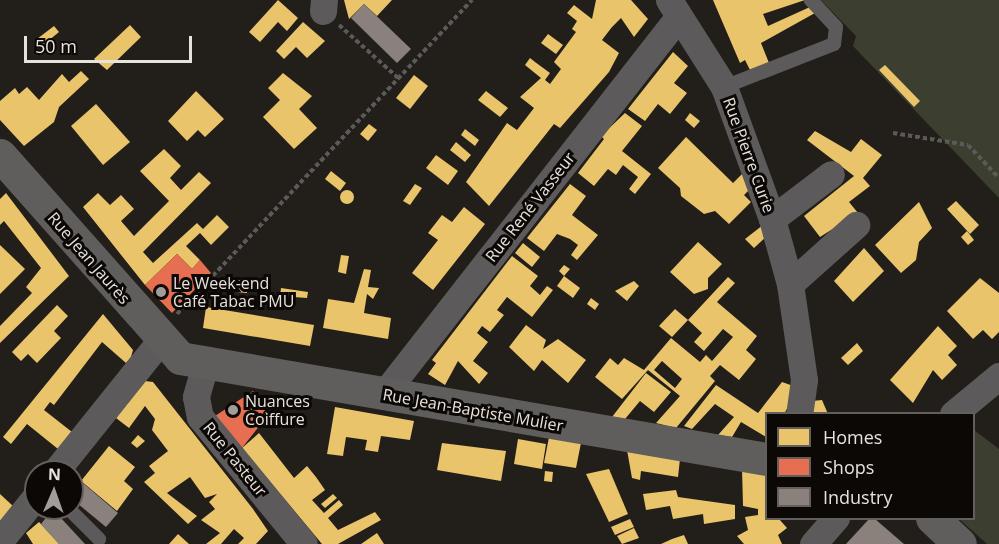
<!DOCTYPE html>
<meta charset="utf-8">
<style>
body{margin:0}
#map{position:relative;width:999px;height:544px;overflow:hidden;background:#221e1a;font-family:"Open Sans",sans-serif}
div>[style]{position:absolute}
.green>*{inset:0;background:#3c3f30}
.homes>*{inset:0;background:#e9c46a}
.round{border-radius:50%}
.shops>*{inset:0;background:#e76f51}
.industry>*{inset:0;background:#8a817c}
.path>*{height:4px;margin-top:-2px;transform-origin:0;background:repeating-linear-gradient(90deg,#5b5a58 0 4.5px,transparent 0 7.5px)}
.service>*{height:14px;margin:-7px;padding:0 7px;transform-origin:7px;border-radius:7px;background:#5d5a5b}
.minor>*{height:27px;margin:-13.5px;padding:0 13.5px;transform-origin:13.5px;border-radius:13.5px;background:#5d5a5b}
.secondary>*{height:33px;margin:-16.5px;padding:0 16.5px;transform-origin:16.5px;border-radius:16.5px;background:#5f5e5d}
.dots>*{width:16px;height:16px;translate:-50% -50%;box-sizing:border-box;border:3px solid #0c0806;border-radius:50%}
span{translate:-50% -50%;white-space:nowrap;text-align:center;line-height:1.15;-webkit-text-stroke:6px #0c0806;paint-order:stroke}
.street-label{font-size:16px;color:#e8e2dd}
.poi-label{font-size:16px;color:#e8e2dd}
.left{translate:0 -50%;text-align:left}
.legend{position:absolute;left:765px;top:412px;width:210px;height:108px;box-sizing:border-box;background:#0c0806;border:2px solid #645f5c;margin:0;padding:8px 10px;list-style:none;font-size:18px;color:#e8e2dd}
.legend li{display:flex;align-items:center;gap:12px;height:30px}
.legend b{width:30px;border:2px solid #645f5c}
.north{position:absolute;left:24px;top:460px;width:60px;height:60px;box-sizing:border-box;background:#0c0806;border:2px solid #645f5c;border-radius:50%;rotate:2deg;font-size:16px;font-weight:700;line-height:24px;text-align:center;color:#e8e2dd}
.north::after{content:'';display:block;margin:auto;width:21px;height:27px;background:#a39d99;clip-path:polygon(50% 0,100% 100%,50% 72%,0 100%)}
.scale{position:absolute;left:24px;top:36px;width:168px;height:27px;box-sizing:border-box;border:3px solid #e8e2dd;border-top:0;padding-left:8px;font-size:18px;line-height:21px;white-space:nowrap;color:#e8e2dd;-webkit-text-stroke:4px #0c0806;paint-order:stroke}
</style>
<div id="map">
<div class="green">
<div style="clip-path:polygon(821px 0,999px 0,999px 198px,853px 46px,856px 36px)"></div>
<div style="clip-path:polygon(974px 430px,999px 449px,999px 544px,987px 544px,959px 519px,974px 518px)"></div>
</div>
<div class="homes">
<div style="clip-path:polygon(278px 0,298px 18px,287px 31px,278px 22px,260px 42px,249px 32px)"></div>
<div style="clip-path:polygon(344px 0,392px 0,377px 16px,364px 4px,349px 19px)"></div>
<div style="clip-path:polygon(596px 0,631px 0,648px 19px,634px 37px,621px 18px,612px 27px,602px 40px,619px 53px,609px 72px,560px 128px,554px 124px,489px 206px,466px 182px,507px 123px,517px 130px,534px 108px,520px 97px,541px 78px,525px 65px,530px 58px,535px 62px,550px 73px,545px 80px,550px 84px,561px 69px,554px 62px,576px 32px,572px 29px,577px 21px,567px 13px,574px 5px,592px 19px)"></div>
<div style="clip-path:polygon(713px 0,805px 0,763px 14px,768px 26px,810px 7px,815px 13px,761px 43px,769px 63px,750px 70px,745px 60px,740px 63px)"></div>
<div style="clip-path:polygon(303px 22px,325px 41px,307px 58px,296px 47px,284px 59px,276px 51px)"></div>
<div style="clip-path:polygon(130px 25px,141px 37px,107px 70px,94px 59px)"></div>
<div style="clip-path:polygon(54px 26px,59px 32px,42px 46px,37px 39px)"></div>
<div style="clip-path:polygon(548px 34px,563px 45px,556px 54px,541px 43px)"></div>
<div style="clip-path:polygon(673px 52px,688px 66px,674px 83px,687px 93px,670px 114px,658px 104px,645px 121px,628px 109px)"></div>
<div style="clip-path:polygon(885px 65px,920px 101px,914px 107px,879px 70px)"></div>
<div style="clip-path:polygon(81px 71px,89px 79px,59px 107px,54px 122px,24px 146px,0 120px,0 101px,15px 88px,19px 94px,27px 87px,39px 100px,62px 74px,69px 82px)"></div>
<div style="clip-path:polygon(283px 73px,312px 96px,299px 109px,317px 128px,294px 149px,263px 117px,280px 100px,268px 88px)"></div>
<div style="clip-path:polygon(414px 75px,428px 86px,410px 109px,396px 98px)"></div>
<div style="clip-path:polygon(196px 91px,224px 119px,205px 137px,198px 130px,187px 141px,168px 121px)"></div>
<div style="clip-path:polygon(486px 91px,508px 108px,500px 117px,478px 100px)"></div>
<div style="clip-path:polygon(96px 104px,130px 142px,103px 165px,71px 126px)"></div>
<div style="clip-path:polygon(625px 113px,642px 126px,622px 151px,651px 174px,635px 194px,629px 189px,638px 177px,623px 165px,616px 175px,608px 169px,594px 186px,578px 173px,604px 139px,601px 136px)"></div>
<div style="clip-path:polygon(690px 113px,700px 121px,694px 128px,685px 120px)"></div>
<div style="clip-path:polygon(369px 124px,377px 130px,368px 141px,360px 134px)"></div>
<div style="clip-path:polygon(465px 129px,479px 140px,475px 146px,461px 135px)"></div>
<div style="clip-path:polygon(815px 131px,851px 152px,861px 139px,882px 155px,863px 178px,870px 186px,849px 202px,858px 213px,820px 237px,804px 216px,854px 176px,807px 140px)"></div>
<div style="clip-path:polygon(686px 137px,733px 183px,743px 173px,749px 190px,744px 195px,751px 202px,729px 224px,715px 211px,704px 214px,681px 196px,680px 188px,658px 168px)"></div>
<div style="clip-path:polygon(456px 142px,471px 155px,465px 162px,450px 150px)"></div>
<div style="clip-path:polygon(164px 149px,181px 166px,170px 178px,181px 190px,199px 172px,211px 183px,143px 252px,153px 263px,197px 223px,203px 229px,217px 215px,229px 227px,211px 245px,200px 233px,186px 246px,200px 260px,192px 269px,177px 254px,145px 285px,83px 207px,98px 193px,110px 205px,121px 195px,134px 209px,121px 221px,134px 236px,169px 201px,140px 171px)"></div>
<div style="clip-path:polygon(436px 155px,458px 171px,448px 185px,426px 168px)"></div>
<div style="clip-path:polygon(331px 171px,346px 183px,340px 191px,325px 179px)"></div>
<div style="clip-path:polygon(415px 184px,422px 188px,410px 205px,403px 201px)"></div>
<div style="clip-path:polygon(570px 184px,586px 196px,572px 215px,598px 235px,577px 260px,571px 255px,578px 245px,570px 239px,557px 234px,544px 251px,527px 238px)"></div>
<div class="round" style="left:340px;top:190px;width:14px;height:14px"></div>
<div style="clip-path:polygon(6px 193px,69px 276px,0 343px,0 326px,32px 293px,26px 287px,41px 268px,4px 221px,0 225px,0 199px)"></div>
<div style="clip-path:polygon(956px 201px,979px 225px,970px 234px,947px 209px)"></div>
<div style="clip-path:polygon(919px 202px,932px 228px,919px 242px,916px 260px,901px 273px,875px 245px)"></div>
<div style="clip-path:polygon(464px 207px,485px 224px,433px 290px,412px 273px,438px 240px,428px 233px,442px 215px,452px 222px)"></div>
<div style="clip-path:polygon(763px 225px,767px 236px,754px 248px,745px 239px)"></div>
<div style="clip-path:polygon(967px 231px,974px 240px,968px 245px,961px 237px)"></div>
<div style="clip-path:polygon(698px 242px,722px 264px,708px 278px,708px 289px,694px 294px,670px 272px)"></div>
<div style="clip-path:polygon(523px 243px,540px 257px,532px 267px,515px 253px)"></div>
<div style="clip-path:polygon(0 245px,25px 269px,0 294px)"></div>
<div style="clip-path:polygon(864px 248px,884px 271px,853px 302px,834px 281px)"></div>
<div style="clip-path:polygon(341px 255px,349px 256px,346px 274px,338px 272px)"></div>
<div style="clip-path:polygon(512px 256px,538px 276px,530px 286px,540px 295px,547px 286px,553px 290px,532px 317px,507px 297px,497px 310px,504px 315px,490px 332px,482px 326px,477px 333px,488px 342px,473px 361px,488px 373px,479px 384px,458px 361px,445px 385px,428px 374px,436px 363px,432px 360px)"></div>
<div style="clip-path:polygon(564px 265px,570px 269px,564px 276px,559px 271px)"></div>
<div style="clip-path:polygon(364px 269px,371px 270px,368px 287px,379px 288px,373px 299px,367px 294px,364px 313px,391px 318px,388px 339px,323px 328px,328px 299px,354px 303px)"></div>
<div style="clip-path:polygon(228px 275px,248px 284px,247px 293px,226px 291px)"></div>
<div style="clip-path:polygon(564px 276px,580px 288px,573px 298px,557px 286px)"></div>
<div style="clip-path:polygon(evenodd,728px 277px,735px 283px,717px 302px,757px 336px,746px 350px,756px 359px,739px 380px,720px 365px,710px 376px,715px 381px,676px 428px,656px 423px,680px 396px,648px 370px,622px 399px,595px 377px,610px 358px,618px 365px,624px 358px,644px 370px,671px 338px,700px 362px,706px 355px,712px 361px,733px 337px,723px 329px,704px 351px,694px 342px,702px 333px,688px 320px,728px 277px,662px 361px,682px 379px,675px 388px,654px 370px,662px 361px)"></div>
<div style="clip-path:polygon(980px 278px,999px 293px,999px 332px,992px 339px,983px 330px,973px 339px,947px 311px)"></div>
<div style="clip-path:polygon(634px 281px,639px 286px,627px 301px,615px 291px)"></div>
<div style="clip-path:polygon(281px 288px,308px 292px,307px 298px,280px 296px)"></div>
<div style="clip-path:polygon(591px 298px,599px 304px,595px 310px,587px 304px)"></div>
<div style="clip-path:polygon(57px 305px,68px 316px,54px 331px,61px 338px,37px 363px,28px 354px,21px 361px,12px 352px)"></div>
<div style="clip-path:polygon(206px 307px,314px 325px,310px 346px,203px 328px)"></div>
<div style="clip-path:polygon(675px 309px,688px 320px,672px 337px,659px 326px)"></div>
<div style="clip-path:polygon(103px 314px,133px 350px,131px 357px,126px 363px,102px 342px,54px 405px,50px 402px,44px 410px,72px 432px,58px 449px,27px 424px,11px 444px,3px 437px)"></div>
<div style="clip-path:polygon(526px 325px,546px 340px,543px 349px,558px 339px,586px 360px,568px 383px,542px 360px,534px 371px,509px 347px)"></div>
<div style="clip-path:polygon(938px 326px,957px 346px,948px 355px,957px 365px,942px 380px,933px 370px,913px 403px,890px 380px)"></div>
<div style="clip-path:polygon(857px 343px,863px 351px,848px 365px,841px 358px)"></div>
<div style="clip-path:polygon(646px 373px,671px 392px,654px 412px,640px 401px,625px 419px,612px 417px)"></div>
<div style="clip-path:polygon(145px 381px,153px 382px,253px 509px,268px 531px,256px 544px,238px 544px,244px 538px,234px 529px,221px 544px,206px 544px,220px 533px,201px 520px,215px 509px,209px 502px,217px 494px,205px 498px,190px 477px,167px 493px,197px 516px,188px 524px,144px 482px,155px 473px,149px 466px,168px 451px,152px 430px,155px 419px,145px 406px,129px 428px,116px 418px)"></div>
<div style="clip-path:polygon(782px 382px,799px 388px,784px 414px,766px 414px,766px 437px,741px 422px,732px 437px,718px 435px,734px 417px,715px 404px,692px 429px,684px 426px,716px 385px,758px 413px)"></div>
<div style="clip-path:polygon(822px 400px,828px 414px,813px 414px,812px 401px)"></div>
<div style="clip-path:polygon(335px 407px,414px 421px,410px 440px,381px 436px,378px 452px,365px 450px,367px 440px,346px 437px,343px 456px,327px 454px)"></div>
<div style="clip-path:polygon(259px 433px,294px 478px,307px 466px,316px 477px,325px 490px,312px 500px,324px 513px,339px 500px,343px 505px,328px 518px,338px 530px,375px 512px,381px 520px,338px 544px,322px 544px,242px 448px)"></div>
<div style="clip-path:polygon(138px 435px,145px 441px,137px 448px,131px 443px)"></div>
<div style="clip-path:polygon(549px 437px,581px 443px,576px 468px,544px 463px)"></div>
<div style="clip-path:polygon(518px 439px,546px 444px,542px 469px,514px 464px)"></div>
<div style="clip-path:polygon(442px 443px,506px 451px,501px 481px,437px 470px)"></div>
<div style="clip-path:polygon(109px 446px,135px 467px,124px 481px,133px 489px,117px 511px,81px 481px)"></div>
<div style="clip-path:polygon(627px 450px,680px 459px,678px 477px,641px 471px,640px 480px,632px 478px)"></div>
<div style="clip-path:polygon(609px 469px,628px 514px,609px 522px,586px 474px)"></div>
<div style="clip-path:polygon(742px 469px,766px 473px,766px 519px,779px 519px,787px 528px,778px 535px,782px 544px,744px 544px,737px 536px,748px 530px,745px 517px,758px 515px,758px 509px,743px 506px)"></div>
<div style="clip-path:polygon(545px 471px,553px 472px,552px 482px,544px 481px)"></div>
<div style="clip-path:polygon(676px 490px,678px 497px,735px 505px,735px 519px,704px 524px,703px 514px,673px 519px,670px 506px,646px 510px,643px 494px)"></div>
<div style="clip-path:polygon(0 494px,13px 506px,0 523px)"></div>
<div style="clip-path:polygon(333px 494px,337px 498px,325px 508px,321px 504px)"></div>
<div style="clip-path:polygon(630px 519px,634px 527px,615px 535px,611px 527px)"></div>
<div style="clip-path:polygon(39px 522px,53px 537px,59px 544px,33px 544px,26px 533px)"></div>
<div style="clip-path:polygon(634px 528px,639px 538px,622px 544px,617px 536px)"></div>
<div style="clip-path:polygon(377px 533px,384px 544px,361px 544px)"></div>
<div style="clip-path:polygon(178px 534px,189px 544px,169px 544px)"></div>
<div style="clip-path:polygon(684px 535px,688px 544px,661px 544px,672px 539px)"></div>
</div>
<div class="shops">
<div style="clip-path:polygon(177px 254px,192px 269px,200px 260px,211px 273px,172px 313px,145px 285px)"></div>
<div style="clip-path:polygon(253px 391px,268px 415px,242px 448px,215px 416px)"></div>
</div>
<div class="industry">
<div style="clip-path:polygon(364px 4px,411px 49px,397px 63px,351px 18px)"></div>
<div style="clip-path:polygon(77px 478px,118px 513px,106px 527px,72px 499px)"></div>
<div style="clip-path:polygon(53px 509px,60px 517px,85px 544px,59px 544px,46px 530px,41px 524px)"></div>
<div style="clip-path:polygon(869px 519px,875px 519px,904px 544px,846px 544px)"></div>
</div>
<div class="path">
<div style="left:339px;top:25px;width:79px;rotate:41.9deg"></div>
<div style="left:893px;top:133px;width:76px;rotate:9.1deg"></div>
<div style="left:968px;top:145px;width:45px;rotate:46.8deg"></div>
<div style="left:177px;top:314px;width:431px;rotate:-46.8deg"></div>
</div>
<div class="service">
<div style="left:724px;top:87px;width:118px;rotate:-21.4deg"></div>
<div style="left:834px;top:44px;width:17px;rotate:-83deg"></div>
<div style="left:836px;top:27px;width:37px;rotate:-133deg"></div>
<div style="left:68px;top:508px;width:44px;rotate:45deg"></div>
</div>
<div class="minor">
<div style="left:669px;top:0;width:103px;rotate:57.7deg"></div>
<div style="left:724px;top:87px;width:140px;rotate:70deg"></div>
<div style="left:772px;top:219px;width:67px;rotate:74.5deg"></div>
<div style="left:790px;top:284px;width:97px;rotate:81.7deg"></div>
<div style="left:804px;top:380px;width:34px;rotate:98deg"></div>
<div style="left:323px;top:11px;width:11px;rotate:-85deg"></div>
<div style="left:772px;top:219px;width:74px;rotate:-37.3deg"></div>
<div style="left:790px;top:284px;width:89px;rotate:-41.8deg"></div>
<div style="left:205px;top:365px;width:33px;rotate:106deg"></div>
<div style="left:196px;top:397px;width:20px;rotate:79deg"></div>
<div style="left:200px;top:417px;width:164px;rotate:50.7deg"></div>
<div style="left:383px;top:395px;width:477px;rotate:-52deg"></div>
<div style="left:953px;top:414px;width:60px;rotate:-39.6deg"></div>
<div style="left:55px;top:472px;width:168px;rotate:-51.3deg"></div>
<div style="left:0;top:541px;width:58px;rotate:-51.3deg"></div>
<div style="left:813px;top:544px;width:35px;rotate:-49deg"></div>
</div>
<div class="secondary">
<div style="left:0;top:155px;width:271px;rotate:48.4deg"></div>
<div style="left:180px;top:358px;width:595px;rotate:9.78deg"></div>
<div style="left:932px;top:518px;width:38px;rotate:43deg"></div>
</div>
<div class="dots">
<div style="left:161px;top:292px;background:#a39d99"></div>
<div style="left:233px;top:410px;background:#a39d99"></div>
</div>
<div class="street-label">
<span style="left:749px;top:155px;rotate:70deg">Rue Pierre Curie</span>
<span style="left:530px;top:207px;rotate:-52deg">Rue René Vasseur</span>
<span style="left:89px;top:258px;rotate:49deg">Rue Jean Jaurès</span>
<span style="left:473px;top:410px;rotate:10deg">Rue Jean-Baptiste Mulier</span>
<span style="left:235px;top:459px;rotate:51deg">Rue Pasteur</span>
</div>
<div class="poi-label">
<span class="left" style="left:173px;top:292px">Le Week-end<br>Café Tabac PMU</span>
<span class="left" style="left:245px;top:410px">Nuances<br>Coiffure</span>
</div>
<ul class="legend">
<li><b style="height:16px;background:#e9c46a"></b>Homes</li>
<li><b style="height:16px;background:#e76f51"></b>Shops</li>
<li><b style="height:16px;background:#8a817c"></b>Industry</li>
</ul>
<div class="north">N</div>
<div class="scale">50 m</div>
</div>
